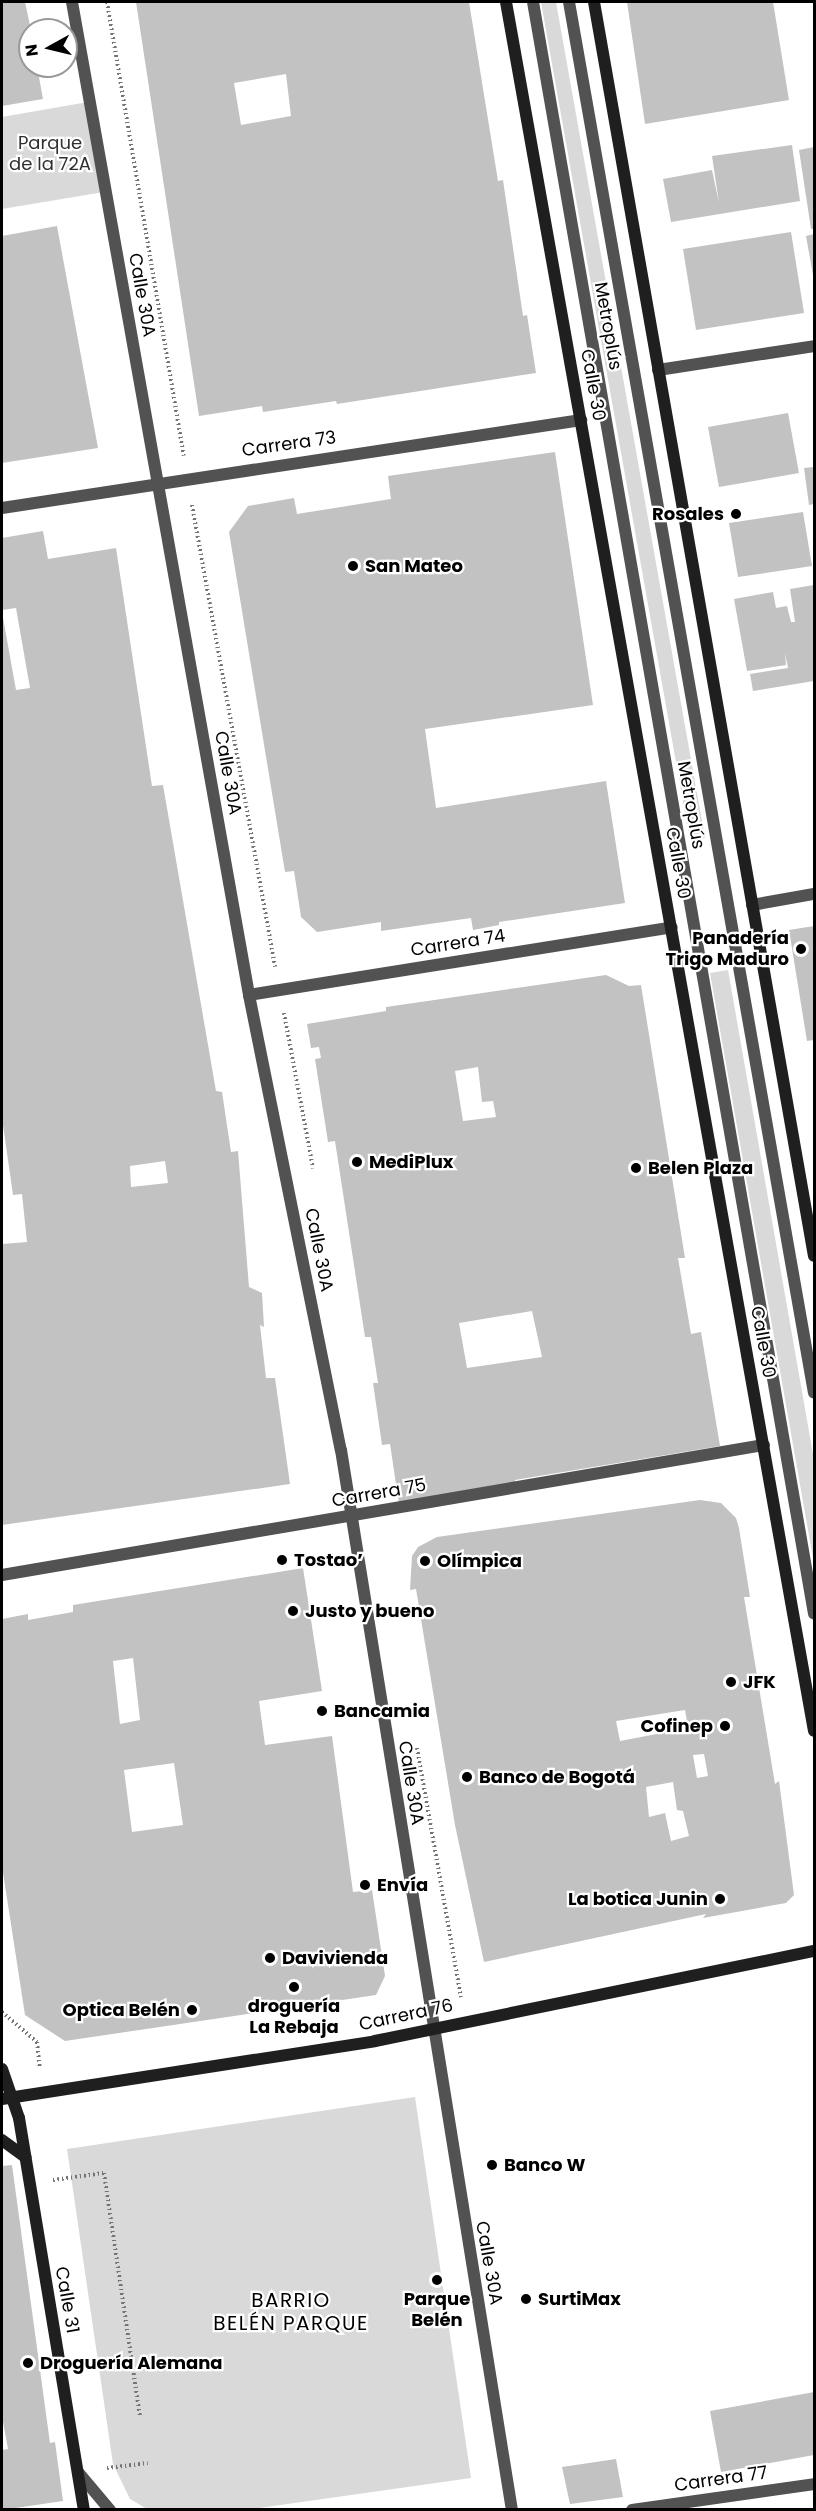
<!DOCTYPE html>
<meta charset="utf-8">
<style>
body{margin:0}
#map{position:relative;width:816px;height:2511px;overflow:hidden;background:#fff;font-family:Poppins,sans-serif}
div>[style]{position:absolute}
.green>*{inset:0;background:#d9d9d9}
.building>*{inset:0;background:#c2c2c2}
.path>*{height:4px;margin-top:-2px;transform-origin:0;background:repeating-linear-gradient(90deg,#747474 0 1.5px,transparent 0 4.5px)}
.service>*{height:12px;margin:-6px;padding:0 6px;transform-origin:6px;border-radius:6px;background:#525252}
.minor>*{height:12px;margin:-6px;padding:0 6px;transform-origin:6px;border-radius:6px;background:#525252}
.tertiary>*{height:12px;margin:-6px;padding:0 6px;transform-origin:6px;border-radius:6px;background:#525252}
.secondary>*{height:12px;margin:-6px;padding:0 6px;transform-origin:6px;border-radius:6px;background:#1f1f1f}
.dots>*{width:16px;height:16px;translate:-50% -50%;box-sizing:border-box;border:3px solid #fff;border-radius:50%}
span{translate:-50% -50%;white-space:nowrap;text-align:center;line-height:1.15;-webkit-text-stroke:4.5px #fff;paint-order:stroke}
.park-label{font-size:18px;color:#303030}
.street-label{font-size:18px;color:#000}
.poi-label{font-size:18px;color:#000;font-weight:700}
.right{translate:-100% -50%;text-align:right}
.left{translate:0 -50%;text-align:left}
.neighbourhood-label{font-size:20px;color:#000;letter-spacing:1.5px}
.frame{position:absolute;inset:0;border:3px solid #000;pointer-events:none}
.north{position:absolute;left:18px;top:18px;width:60px;height:60px;box-sizing:border-box;background:#fff;border:2px solid #999;border-radius:50%;rotate:262deg;font-size:16px;font-weight:700;line-height:24px;text-align:center;color:#000}
.north::after{content:'';display:block;margin:auto;width:21px;height:27px;background:#000;clip-path:polygon(50% 0,100% 100%,50% 72%,0 100%)}
</style>
<div id="map">
<div class="green">
<div style="clip-path:polygon(541px 2px,556px 2px,705px 838px,690px 841px)"></div>
<div style="clip-path:polygon(88px 102px,104px 192px,2px 209px,2px 117px)"></div>
<div style="clip-path:polygon(728px 970px,814px 1460px,814px 1564px,710px 973px)"></div>
<div style="clip-path:polygon(415px 2097px,471px 2478px,246px 2510px,147px 2509px,130px 2499px,113px 2464px,67px 2149px)"></div>
</div>
<div class="building">
<div style="clip-path:polygon(2px 2px,25px 2px,31px 30px,30px 66px,37px 66px,43px 99px,2px 106px)"></div>
<div style="clip-path:polygon(evenodd,136px 2px,469px 2px,498px 181px,503px 180px,523px 316px,527px 315px,536px 373px,337px 404px,336px 401px,263px 412px,262px 406px,199px 416px,136px 2px,286px 74px,291px 116px,241px 125px,234px 83px,286px 74px)"></div>
<div style="clip-path:polygon(627px 2px,773px 2px,789px 100px,645px 124px)"></div>
<div style="clip-path:polygon(792px 145px,800px 201px,671px 222px,663px 179px,712px 170px,719px 203px,712px 156px)"></div>
<div style="clip-path:polygon(814px 147px,814px 229px,811px 229px,799px 150px)"></div>
<div style="clip-path:polygon(57px 226px,98px 448px,2px 463px,2px 236px)"></div>
<div style="clip-path:polygon(791px 232px,804px 313px,696px 330px,683px 249px)"></div>
<div style="clip-path:polygon(814px 234px,814px 275px,813px 275px,806px 236px)"></div>
<div style="clip-path:polygon(788px 413px,799px 473px,719px 487px,708px 427px)"></div>
<div style="clip-path:polygon(555px 452px,593px 705px,425px 729px,436px 808px,606px 781px,625px 903px,499px 922px,499px 925px,473px 930px,471px 918px,381px 931px,381px 922px,317px 932px,301px 917px,294px 871px,285px 872px,229px 532px,248px 506px,294px 498px,297px 514px,391px 499px,388px 476px)"></div>
<div style="clip-path:polygon(814px 467px,814px 504px,809px 505px,804px 468px)"></div>
<div style="clip-path:polygon(803px 512px,812px 566px,738px 577px,729px 523px)"></div>
<div style="clip-path:polygon(evenodd,43px 531px,48px 559px,116px 548px,152px 786px,163px 785px,216px 1091px,222px 1092px,231px 1152px,238px 1151px,249px 1287px,262px 1293px,264px 1327px,260px 1325px,266px 1378px,275px 1378px,290px 1484px,2px 1525px,2px 1244px,27px 1242px,22px 1194px,13px 1195px,2px 1118px,2px 612px,16px 690px,30px 688px,16px 608px,2px 610px,2px 538px,43px 531px,165px 1161px,168px 1183px,131px 1187px,130px 1166px,165px 1161px)"></div>
<div style="clip-path:polygon(814px 585px,814px 681px,753px 691px,750px 674px,788px 668px,785px 653px,786px 665px,747px 671px,734px 599px,773px 592px,776px 608px,787px 606px,791px 622px,795px 622px,790px 589px)"></div>
<div style="clip-path:polygon(814px 926px,814px 1040px,807px 1041px,789px 930px)"></div>
<div style="clip-path:polygon(evenodd,606px 975px,629px 986px,641px 985px,685px 1258px,678px 1258px,691px 1334px,701px 1332px,720px 1446px,515px 1480px,516px 1486px,399px 1504px,390px 1444px,382px 1445px,373px 1383px,378px 1383px,371px 1337px,365px 1337px,335px 1141px,328px 1142px,315px 1059px,321px 1058px,319px 1047px,311px 1048px,307px 1024px,386px 1011px,386px 1007px,606px 975px,478px 1067px,482px 1102px,493px 1101px,496px 1117px,463px 1121px,455px 1071px,478px 1067px,606px 975px,532px 1311px,542px 1357px,467px 1368px,459px 1323px,532px 1311px)"></div>
<div style="clip-path:polygon(evenodd,700px 1500px,721px 1503px,736px 1518px,739px 1528px,750px 1597px,744px 1597px,775px 1784px,779px 1781px,794px 1895px,786px 1903px,703px 1918px,706px 1914px,484px 1962px,455px 1825px,416px 1589px,410px 1590px,412px 1556px,418px 1547px,437px 1537px,700px 1500px,685px 1710px,688px 1728px,620px 1741px,616px 1721px,685px 1710px,700px 1500px,704px 1754px,708px 1776px,697px 1778px,693px 1755px,704px 1754px,700px 1500px,673px 1782px,677px 1810px,683px 1811px,689px 1836px,671px 1841px,665px 1813px,649px 1817px,646px 1787px,673px 1782px)"></div>
<div style="clip-path:polygon(evenodd,303px 1568px,322px 1691px,259px 1701px,265px 1745px,332px 1736px,353px 1892px,372px 1890px,385px 1976px,376px 1995px,65px 2041px,25px 2015px,2px 1866px,2px 1619px,28px 1614px,28px 1620px,73px 1612px,73px 1605px,303px 1568px,133px 1658px,140px 1720px,120px 1724px,113px 1661px,133px 1658px,303px 1568px,174px 1763px,183px 1825px,132px 1832px,124px 1770px,174px 1763px)"></div>
<div style="clip-path:polygon(12px 2165px,50px 2443px,55px 2442px,63px 2501px,2px 2510px,2px 2450px,8px 2449px,2px 2416px,2px 2166px)"></div>
<div style="clip-path:polygon(814px 2392px,814px 2455px,721px 2472px,710px 2411px)"></div>
<div style="clip-path:polygon(616px 2459px,623px 2497px,570px 2504px,562px 2467px)"></div>
</div>
<div class="path">
<div style="left:107px;top:2px;width:460px;rotate:80.4deg"></div>
<div style="left:192px;top:505px;width:469px;rotate:79.8deg"></div>
<div style="left:284px;top:1013px;width:158px;rotate:79.4deg"></div>
<div style="left:417px;top:1748px;width:253px;rotate:80deg"></div>
<div style="left:2px;top:2012px;width:46px;rotate:40.6deg"></div>
<div style="left:37px;top:2042px;width:27px;rotate:84deg"></div>
<div style="left:53px;top:2180px;width:51px;rotate:-7.8deg"></div>
<div style="left:104px;top:2173px;width:246px;rotate:81.6deg"></div>
<div style="left:107px;top:2468px;width:41px;rotate:-7deg"></div>
</div>
<div class="service">
<div style="left:533px;top:2px;width:1636px;rotate:80.11deg"></div>
<div style="left:569px;top:2px;width:1412px;rotate:80.01deg"></div>
</div>
<div class="minor">
<div style="left:658px;top:370px;width:158px;rotate:-8.7deg"></div>
<div style="left:2px;top:508px;width:586px;rotate:-8.64deg"></div>
<div style="left:752px;top:905px;width:63px;rotate:-10.1deg"></div>
<div style="left:249px;top:995px;width:428px;rotate:-9.1deg"></div>
<div style="left:2px;top:1575px;width:773px;rotate:-9.68deg"></div>
<div style="left:78px;top:2472px;width:50px;rotate:49.9deg"></div>
<div style="left:632px;top:2510px;width:184px;rotate:-8.1deg"></div>
</div>
<div class="tertiary">
<div style="left:72px;top:2px;width:1009px;rotate:79.89deg"></div>
<div style="left:249px;top:995px;width:464px;rotate:78.6deg"></div>
<div style="left:341px;top:1450px;width:1074px;rotate:80.84deg"></div>
</div>
<div class="secondary">
<div style="left:506px;top:2px;width:1756px;rotate:79.9deg"></div>
<div style="left:594px;top:2px;width:1273px;rotate:80.05deg"></div>
<div style="left:2px;top:2069px;width:52px;rotate:70.9deg"></div>
<div style="left:19px;top:2118px;width:397px;rotate:80.6deg"></div>
<div style="left:2px;top:2099px;width:377px;rotate:-8.8deg"></div>
<div style="left:375px;top:2041px;width:448px;rotate:-11.6deg"></div>
<div style="left:2px;top:2140px;width:29px;rotate:36deg"></div>
</div>
<div class="dots">
<div style="left:736px;top:514px;background:#000"></div>
<div style="left:353px;top:566px;background:#000"></div>
<div style="left:801px;top:949px;background:#000"></div>
<div style="left:357px;top:1162px;background:#000"></div>
<div style="left:636px;top:1168px;background:#000"></div>
<div style="left:282px;top:1560px;background:#000"></div>
<div style="left:425px;top:1561px;background:#000"></div>
<div style="left:293px;top:1611px;background:#000"></div>
<div style="left:731px;top:1682px;background:#000"></div>
<div style="left:322px;top:1711px;background:#000"></div>
<div style="left:725px;top:1726px;background:#000"></div>
<div style="left:467px;top:1777px;background:#000"></div>
<div style="left:365px;top:1885px;background:#000"></div>
<div style="left:720px;top:1899px;background:#000"></div>
<div style="left:270px;top:1958px;background:#000"></div>
<div style="left:294px;top:1987px;background:#000"></div>
<div style="left:192px;top:2010px;background:#000"></div>
<div style="left:492px;top:2165px;background:#000"></div>
<div style="left:437px;top:2280px;background:#000"></div>
<div style="left:526px;top:2299px;background:#000"></div>
<div style="left:28px;top:2363px;background:#000"></div>
</div>
<div class="park-label">
<span style="left:50px;top:154px">Parque<br>de la 72A</span>
</div>
<div class="street-label">
<span style="left:142px;top:295px;rotate:80deg">Calle 30A</span>
<span style="left:608px;top:326px;rotate:80deg">Metroplús</span>
<span style="left:593px;top:385px;rotate:80deg">Calle 30</span>
<span style="left:289px;top:444px;rotate:-8deg">Carrera 73</span>
<span style="left:228px;top:773px;rotate:80deg">Calle 30A</span>
<span style="left:691px;top:805px;rotate:80deg">Metroplús</span>
<span style="left:678px;top:863px;rotate:80deg">Calle 30</span>
<span style="left:458px;top:943px;rotate:-9deg">Carrera 74</span>
<span style="left:319px;top:1250px;rotate:79deg">Calle 30A</span>
<span style="left:763px;top:1342px;rotate:80deg">Calle 30</span>
<span style="left:379px;top:1493px;rotate:-10deg">Carrera 75</span>
<span style="left:411px;top:1783px;rotate:81deg">Calle 30A</span>
<span style="left:406px;top:2015px;rotate:-12deg">Carrera 76</span>
<span style="left:489px;top:2263px;rotate:80deg">Calle 30A</span>
<span style="left:67px;top:2300px;rotate:80deg">Calle 31</span>
<span style="left:721px;top:2479px;rotate:-8deg">Carrera 77</span>
</div>
<div class="poi-label">
<span class="right" style="left:724px;top:514px">Rosales</span>
<span class="left" style="left:365px;top:566px">San Mateo</span>
<span class="right" style="left:789px;top:949px">Panadería<br>Trigo Maduro</span>
<span class="left" style="left:369px;top:1162px">MediPlux</span>
<span class="left" style="left:648px;top:1168px">Belen Plaza</span>
<span class="left" style="left:294px;top:1560px">Tostao’</span>
<span class="left" style="left:437px;top:1561px">Olímpica</span>
<span class="left" style="left:305px;top:1611px">Justo y bueno</span>
<span class="left" style="left:743px;top:1682px">JFK</span>
<span class="left" style="left:334px;top:1711px">Bancamia</span>
<span class="right" style="left:713px;top:1726px">Cofinep</span>
<span class="left" style="left:479px;top:1777px">Banco de Bogotá</span>
<span class="left" style="left:377px;top:1885px">Envía</span>
<span class="right" style="left:708px;top:1899px">La botica Junin</span>
<span class="left" style="left:282px;top:1958px">Davivienda</span>
<span style="left:294px;top:2017px">droguería<br>La Rebaja</span>
<span class="right" style="left:180px;top:2010px">Optica Belén</span>
<span class="left" style="left:504px;top:2165px">Banco W</span>
<span class="left" style="left:538px;top:2299px">SurtiMax</span>
<span style="left:437px;top:2310px">Parque<br>Belén</span>
<span class="left" style="left:40px;top:2363px">Droguería Alemana</span>
</div>
<div class="neighbourhood-label">
<span style="left:291px;top:2312px">BARRIO<br>BELÉN PARQUE</span>
</div>
<div class="frame"></div>
<div class="north">N</div>
</div>
